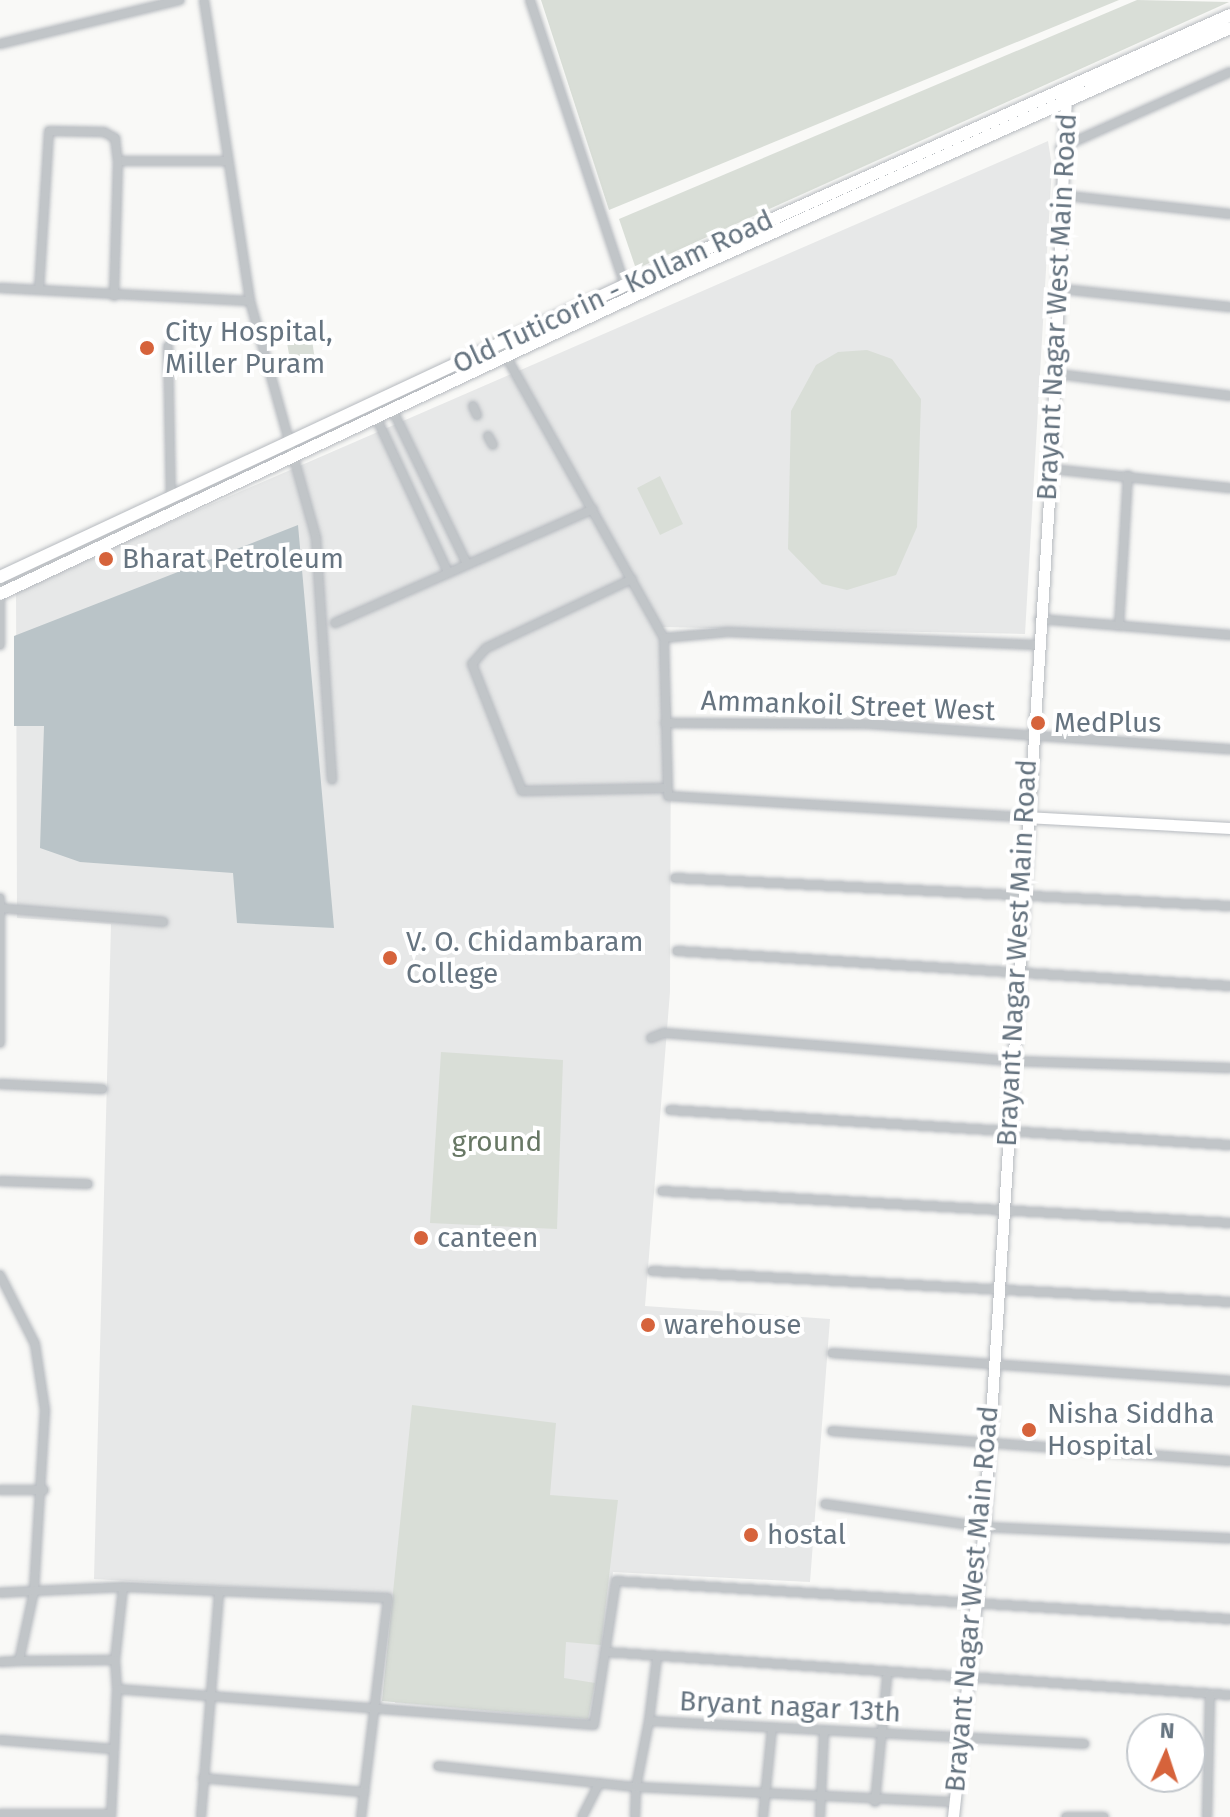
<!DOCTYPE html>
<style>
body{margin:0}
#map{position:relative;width:1230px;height:1817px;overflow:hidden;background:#f9f9f7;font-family:"Fira Sans",sans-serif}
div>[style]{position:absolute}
.built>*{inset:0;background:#e7e8e8}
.green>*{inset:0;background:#d9ded7}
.water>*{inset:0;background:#bac4c8}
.roads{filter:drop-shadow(0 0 2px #b6babf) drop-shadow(0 0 2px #b6babf)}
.street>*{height:8px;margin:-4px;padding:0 4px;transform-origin:4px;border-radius:4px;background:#c1c5c8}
.secondary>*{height:11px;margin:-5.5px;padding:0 5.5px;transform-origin:5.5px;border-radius:5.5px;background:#fff}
.primary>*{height:12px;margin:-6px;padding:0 6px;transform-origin:6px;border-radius:6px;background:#fff}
.dots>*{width:22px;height:22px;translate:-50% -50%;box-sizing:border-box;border:4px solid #fff;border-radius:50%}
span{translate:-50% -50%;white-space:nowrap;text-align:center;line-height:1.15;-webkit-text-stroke:8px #fff;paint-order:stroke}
.street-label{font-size:28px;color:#667480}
.poi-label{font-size:28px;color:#667480}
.left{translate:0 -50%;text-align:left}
.park-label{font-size:28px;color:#687865}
.north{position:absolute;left:1126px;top:1713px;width:80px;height:80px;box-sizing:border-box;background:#fff;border:2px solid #c2c7cc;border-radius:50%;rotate:3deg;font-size:22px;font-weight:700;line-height:32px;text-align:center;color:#667480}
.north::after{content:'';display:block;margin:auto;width:28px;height:36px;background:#d6633b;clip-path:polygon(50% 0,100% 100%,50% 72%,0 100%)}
</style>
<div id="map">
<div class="built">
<div style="clip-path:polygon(1048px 141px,1052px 166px,1025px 634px,660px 627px,671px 710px,670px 992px,645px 1306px,830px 1319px,810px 1582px,613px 1572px,592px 1721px,395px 1703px,398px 1596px,94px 1579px,111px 924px,17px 918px,16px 589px)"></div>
</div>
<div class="green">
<div style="clip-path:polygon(541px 0,1119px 0,609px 210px)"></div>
<div style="clip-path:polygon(1137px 0,1229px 2px,636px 269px,619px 219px)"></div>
<div style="clip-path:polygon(311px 333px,317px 374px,293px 377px,286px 337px)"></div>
<div style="clip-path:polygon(867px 350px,892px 359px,921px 399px,917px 527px,896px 575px,847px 590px,822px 584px,788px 549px,791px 411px,816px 365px,838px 352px)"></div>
<div style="clip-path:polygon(660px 476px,683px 524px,660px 535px,637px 488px)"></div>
<div style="clip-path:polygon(441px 1052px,563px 1060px,557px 1229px,430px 1223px)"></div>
<div style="clip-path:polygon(412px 1405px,556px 1423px,550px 1495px,618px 1500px,601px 1645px,566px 1642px,564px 1678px,595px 1683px,588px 1719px,382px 1701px)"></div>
</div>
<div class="water">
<div style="clip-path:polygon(298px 525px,334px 928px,237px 923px,233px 873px,80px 862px,40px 848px,44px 726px,14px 726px,14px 636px)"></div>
</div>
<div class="roads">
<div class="street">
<div style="left:204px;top:0;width:304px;rotate:81.3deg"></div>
<div style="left:250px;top:301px;width:246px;rotate:74.4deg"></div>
<div style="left:316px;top:538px;width:242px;rotate:86.2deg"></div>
<div style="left:530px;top:0;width:300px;rotate:71.6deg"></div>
<div style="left:0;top:44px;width:185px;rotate:-13.7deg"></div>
<div style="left:1060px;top:148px;width:186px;rotate:-24.1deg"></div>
<div style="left:118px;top:161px;width:110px"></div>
<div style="left:1060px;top:195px;width:171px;rotate:6.4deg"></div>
<div style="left:0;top:288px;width:250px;rotate:3deg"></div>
<div style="left:1061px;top:289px;width:170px;rotate:6.1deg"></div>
<div style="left:39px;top:290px;width:159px;rotate:-86.4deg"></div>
<div style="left:49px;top:131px;width:55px;rotate:1deg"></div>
<div style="left:104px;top:132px;width:13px;rotate:29deg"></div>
<div style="left:115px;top:138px;width:23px;rotate:83deg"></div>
<div style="left:118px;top:161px;width:135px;rotate:91.7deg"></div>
<div style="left:499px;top:344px;width:337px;rotate:60.7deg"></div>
<div style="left:664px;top:638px;width:158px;rotate:88.5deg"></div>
<div style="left:668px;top:796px;width:358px;rotate:3.4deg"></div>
<div style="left:168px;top:346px;width:152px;rotate:88.9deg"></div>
<div style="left:1057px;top:374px;width:174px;rotate:7.2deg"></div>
<div style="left:473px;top:406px;width:10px;rotate:66deg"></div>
<div style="left:392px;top:409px;width:172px;rotate:64.2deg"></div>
<div style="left:376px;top:417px;width:171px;rotate:65.1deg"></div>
<div style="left:488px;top:436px;width:10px;rotate:61deg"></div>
<div style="left:1051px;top:469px;width:180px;rotate:6.1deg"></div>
<div style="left:0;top:579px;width:66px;rotate:90deg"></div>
<div style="left:632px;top:579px;width:161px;rotate:154.7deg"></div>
<div style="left:486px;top:648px;width:21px;rotate:131deg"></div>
<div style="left:472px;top:664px;width:136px;rotate:68.5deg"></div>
<div style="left:522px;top:791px;width:141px;rotate:-1.2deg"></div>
<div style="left:1039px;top:619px;width:192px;rotate:4.8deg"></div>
<div style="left:335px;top:623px;width:282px;rotate:-23.8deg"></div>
<div style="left:1119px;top:626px;width:151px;rotate:-86.6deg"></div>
<div style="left:664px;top:638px;width:64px;rotate:-5.4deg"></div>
<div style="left:728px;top:632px;width:309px;rotate:2.4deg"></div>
<div style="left:665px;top:723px;width:203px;rotate:0.3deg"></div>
<div style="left:868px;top:724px;width:363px;rotate:4deg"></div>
<div style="left:675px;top:878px;width:556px;rotate:2.89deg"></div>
<div style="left:0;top:898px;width:145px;rotate:90deg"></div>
<div style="left:0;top:908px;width:164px;rotate:4.9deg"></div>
<div style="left:677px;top:951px;width:554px;rotate:3.62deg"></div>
<div style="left:651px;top:1038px;width:14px;rotate:-21deg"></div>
<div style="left:664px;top:1033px;width:348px;rotate:4.6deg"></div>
<div style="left:1011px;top:1061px;width:219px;rotate:1.8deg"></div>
<div style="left:0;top:1084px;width:103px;rotate:2.8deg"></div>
<div style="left:670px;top:1110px;width:561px;rotate:3.58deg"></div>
<div style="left:0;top:1181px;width:88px;rotate:2deg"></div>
<div style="left:662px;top:1191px;width:569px;rotate:3.22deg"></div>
<div style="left:652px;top:1271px;width:579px;rotate:3.07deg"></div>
<div style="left:0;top:1275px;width:77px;rotate:63.1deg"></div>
<div style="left:35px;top:1344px;width:67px;rotate:81.4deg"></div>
<div style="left:45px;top:1410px;width:181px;rotate:93.5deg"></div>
<div style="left:34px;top:1591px;width:34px;rotate:177deg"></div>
<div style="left:832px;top:1353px;width:399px;rotate:4deg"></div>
<div style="left:832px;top:1431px;width:399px;rotate:4.3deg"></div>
<div style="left:0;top:1490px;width:44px"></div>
<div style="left:825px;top:1504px;width:161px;rotate:8.2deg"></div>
<div style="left:984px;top:1527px;width:246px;rotate:2.6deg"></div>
<div style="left:605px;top:1652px;width:626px;rotate:3.94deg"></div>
<div style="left:115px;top:1660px;width:73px;rotate:-83.7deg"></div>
<div style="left:19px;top:1661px;width:96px;rotate:-0.6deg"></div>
<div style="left:115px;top:1660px;width:29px;rotate:86deg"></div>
<div style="left:117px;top:1689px;width:478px;rotate:4.3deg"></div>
<div style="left:594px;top:1725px;width:146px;rotate:-81.3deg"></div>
<div style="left:616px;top:1581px;width:615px;rotate:3.54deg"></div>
<div style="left:0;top:1662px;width:19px;rotate:-3deg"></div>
<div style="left:19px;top:1661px;width:72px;rotate:-77.9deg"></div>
<div style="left:34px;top:1591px;width:89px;rotate:-2.6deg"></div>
<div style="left:123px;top:1587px;width:265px;rotate:2.4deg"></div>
<div style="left:388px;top:1598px;width:221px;rotate:97deg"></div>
<div style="left:649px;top:1721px;width:64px;rotate:-82.9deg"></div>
<div style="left:0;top:1740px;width:113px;rotate:4.6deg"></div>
<div style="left:438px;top:1766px;width:199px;rotate:6.1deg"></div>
<div style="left:636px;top:1787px;width:67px;rotate:-78.9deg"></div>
<div style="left:649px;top:1721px;width:436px;rotate:3deg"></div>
<div style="left:203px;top:1778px;width:162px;rotate:5deg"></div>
<div style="left:875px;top:1802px;width:126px;rotate:-84.5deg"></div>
<div style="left:0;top:1814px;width:111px"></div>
<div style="left:111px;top:1817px;width:128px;rotate:-87.3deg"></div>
<div style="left:201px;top:1817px;width:225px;rotate:-85.4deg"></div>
<div style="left:582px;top:1817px;width:38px;rotate:-63deg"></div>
<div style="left:635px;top:1817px;width:30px;rotate:-88deg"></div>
<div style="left:636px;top:1787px;width:318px;rotate:2.7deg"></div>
<div style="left:763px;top:1817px;width:89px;rotate:-84.2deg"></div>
<div style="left:820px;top:1817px;width:86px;rotate:-87.3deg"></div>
<div style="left:1066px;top:1817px;width:38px"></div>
<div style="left:1207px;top:1817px;width:123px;rotate:-88.6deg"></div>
</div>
<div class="secondary">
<div style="left:1025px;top:817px;width:205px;rotate:3.1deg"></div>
<div style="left:953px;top:1817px;width:292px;rotate:-83.9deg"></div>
<div style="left:984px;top:1527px;width:1060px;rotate:-86.38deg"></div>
<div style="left:1051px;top:469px;width:374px;rotate:-87.7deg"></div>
</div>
<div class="primary">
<div style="left:0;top:577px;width:690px;rotate:-25.04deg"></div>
<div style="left:625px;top:285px;width:663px;rotate:-24.05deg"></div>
<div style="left:0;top:594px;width:759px;rotate:-25.18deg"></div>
<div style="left:687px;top:271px;width:595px;rotate:-24.11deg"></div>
</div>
</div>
<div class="dots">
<div style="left:147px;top:348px;background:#d6633b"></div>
<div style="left:106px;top:559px;background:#d6633b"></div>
<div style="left:1038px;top:723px;background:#d6633b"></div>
<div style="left:390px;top:958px;background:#d6633b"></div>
<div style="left:421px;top:1238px;background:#d6633b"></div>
<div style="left:648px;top:1325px;background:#d6633b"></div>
<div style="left:1029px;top:1430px;background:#d6633b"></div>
<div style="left:751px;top:1535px;background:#d6633b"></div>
</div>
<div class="street-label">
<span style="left:613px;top:292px;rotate:-25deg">Old Tuticorin - Kollam Road</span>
<span style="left:1057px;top:307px;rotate:-87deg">Brayant Nagar West Main Road</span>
<span style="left:848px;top:706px;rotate:2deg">Ammankoil Street West</span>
<span style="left:1017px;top:953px;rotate:-87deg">Brayant Nagar West Main Road</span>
<span style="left:972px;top:1599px;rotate:-85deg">Brayant Nagar West Main Road</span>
<span style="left:790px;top:1707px;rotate:3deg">Bryant nagar 13th</span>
</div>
<div class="poi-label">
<span class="left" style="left:165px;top:348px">City Hospital,<br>Miller Puram</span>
<span class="left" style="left:122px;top:559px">Bharat Petroleum</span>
<span class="left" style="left:1054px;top:723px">MedPlus</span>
<span class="left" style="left:406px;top:958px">V. O. Chidambaram<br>College</span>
<span class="left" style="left:437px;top:1238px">canteen</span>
<span class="left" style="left:664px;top:1325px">warehouse</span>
<span class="left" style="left:1047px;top:1430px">Nisha Siddha<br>Hospital</span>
<span class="left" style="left:767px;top:1535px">hostal</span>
</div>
<div class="park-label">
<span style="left:497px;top:1142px">ground</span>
</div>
<div class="north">N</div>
</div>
